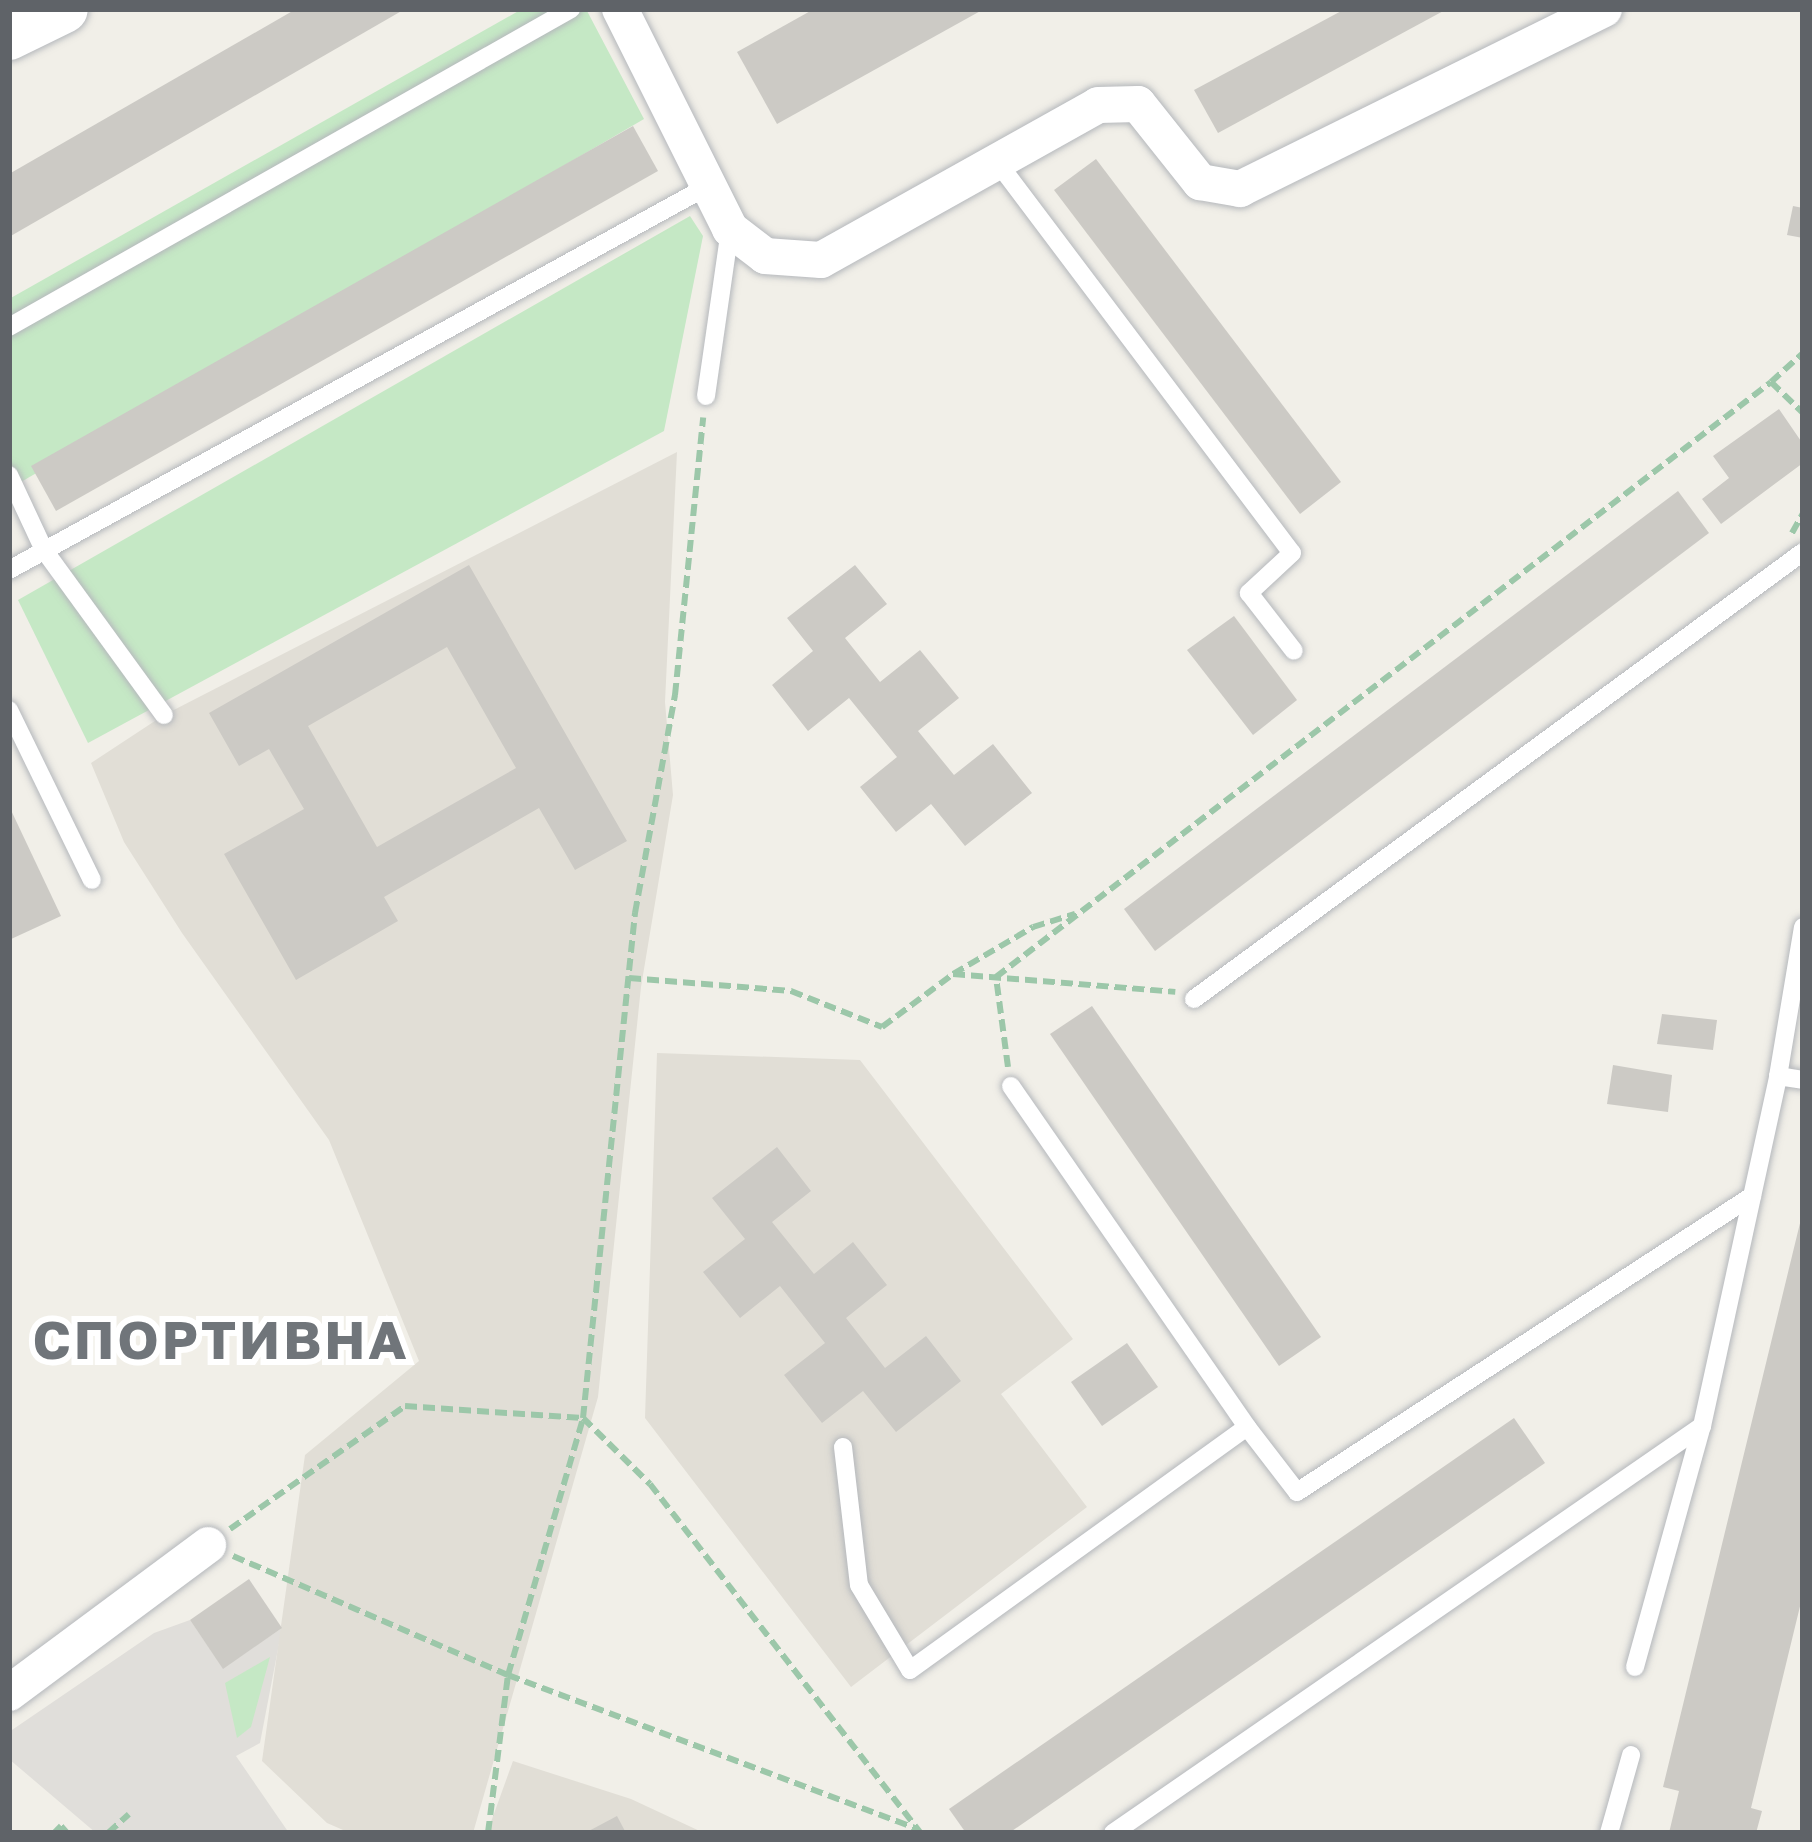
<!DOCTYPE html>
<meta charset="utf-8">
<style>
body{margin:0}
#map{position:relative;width:1812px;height:1842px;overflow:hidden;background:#f1efe8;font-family:"Golos Text",sans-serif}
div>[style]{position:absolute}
.industrial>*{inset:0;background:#e0deda}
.education>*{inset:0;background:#e1ded6}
.green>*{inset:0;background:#c5e8c5}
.building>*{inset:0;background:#cccac5}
.path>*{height:6px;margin-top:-3px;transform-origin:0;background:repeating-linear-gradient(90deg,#9cc7a9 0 12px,transparent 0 18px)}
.roads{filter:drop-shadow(0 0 3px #b5b8bc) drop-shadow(0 0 3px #b5b8bc)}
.lane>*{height:18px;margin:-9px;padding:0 9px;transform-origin:9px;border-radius:9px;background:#fff}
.street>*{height:36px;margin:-18px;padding:0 18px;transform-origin:18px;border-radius:18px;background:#fff}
.secondary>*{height:48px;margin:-24px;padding:0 24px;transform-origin:24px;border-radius:24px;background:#fff}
span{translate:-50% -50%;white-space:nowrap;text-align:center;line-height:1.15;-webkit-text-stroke:12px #fff;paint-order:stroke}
.district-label{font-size:54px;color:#70757a;font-weight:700;letter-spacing:3px}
.frame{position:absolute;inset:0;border:12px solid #5f6368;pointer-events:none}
</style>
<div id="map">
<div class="industrial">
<div style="clip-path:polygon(190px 1620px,223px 1668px,282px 1628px,260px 1743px,236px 1756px,289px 1833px,96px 1833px,9px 1759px,9px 1732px,154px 1633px)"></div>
</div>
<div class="education">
<div style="clip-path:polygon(677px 452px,665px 702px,673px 795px,641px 987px,598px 1397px,473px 1833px,350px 1833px,327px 1823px,262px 1761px,305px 1455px,419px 1361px,329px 1140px,182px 933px,124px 842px,91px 763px,164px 715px)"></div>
<div style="clip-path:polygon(657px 1053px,860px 1060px,1073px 1339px,1001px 1394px,1087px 1507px,851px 1687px,645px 1418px)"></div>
<div style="clip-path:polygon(513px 1761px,631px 1799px,704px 1833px,487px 1833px)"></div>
</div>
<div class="green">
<div style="clip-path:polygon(522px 9px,586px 9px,644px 119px,9px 489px,9px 299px)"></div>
<div style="clip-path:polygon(690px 216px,703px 236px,664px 431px,88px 743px,18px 600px)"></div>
<div style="clip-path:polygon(270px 1657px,251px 1727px,237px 1738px,225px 1683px)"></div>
</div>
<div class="building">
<div style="clip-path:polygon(296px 9px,405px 9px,9px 237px,9px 174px)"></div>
<div style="clip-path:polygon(814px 9px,984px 9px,777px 124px,737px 52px)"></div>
<div style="clip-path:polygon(1345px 9px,1447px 9px,1218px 133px,1194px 90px)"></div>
<div style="clip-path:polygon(633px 126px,658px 171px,56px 511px,31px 466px)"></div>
<div style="clip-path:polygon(1096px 159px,1341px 482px,1300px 514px,1054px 190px)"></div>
<div style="clip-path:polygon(1793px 206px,1803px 208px,1803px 238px,1787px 235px)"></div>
<div style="clip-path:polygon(1779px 409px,1803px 444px,1803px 463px,1721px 524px,1702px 499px,1729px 478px,1713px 456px)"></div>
<div style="clip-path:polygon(1678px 491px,1709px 533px,1155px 951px,1124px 909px)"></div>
<div style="clip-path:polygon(evenodd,469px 565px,627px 841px,575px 870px,539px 808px,384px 897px,398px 921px,296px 980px,224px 854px,304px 809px,269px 749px,239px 766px,209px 713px,469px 565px,447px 647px,516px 768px,377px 847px,308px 726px,447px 647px)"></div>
<div style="clip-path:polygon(855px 565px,887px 604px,845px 638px,880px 682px,920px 650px,959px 698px,918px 731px,954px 775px,993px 744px,1032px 793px,965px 846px,931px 804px,896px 832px,860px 787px,897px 757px,849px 698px,808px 731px,772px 685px,813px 651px,787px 618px)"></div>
<div style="clip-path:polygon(1234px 616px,1297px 700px,1253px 735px,1187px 650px)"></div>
<div style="clip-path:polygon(9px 806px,61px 916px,9px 940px)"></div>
<div style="clip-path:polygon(1092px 1006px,1321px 1337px,1279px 1366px,1050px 1034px)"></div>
<div style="clip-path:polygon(1662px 1014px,1717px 1020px,1713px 1050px,1657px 1044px)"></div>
<div style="clip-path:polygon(1613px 1065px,1672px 1075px,1668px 1112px,1607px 1104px)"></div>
<div style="clip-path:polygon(777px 1147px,811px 1191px,772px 1222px,814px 1274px,853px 1242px,887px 1285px,846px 1318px,885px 1368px,926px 1336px,961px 1381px,896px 1432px,863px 1391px,822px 1423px,784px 1375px,825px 1343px,780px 1286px,740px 1318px,703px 1272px,745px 1239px,712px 1198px)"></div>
<div style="clip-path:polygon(1801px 1219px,1803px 1594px,1751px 1808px,1762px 1811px,1756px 1833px,1669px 1833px,1679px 1791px,1663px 1787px)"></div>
<div style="clip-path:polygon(1127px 1343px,1158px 1387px,1102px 1426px,1071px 1382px)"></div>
<div style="clip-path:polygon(1514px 1418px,1545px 1463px,1009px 1833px,966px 1833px,949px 1809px)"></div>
<div style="clip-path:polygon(249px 1579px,282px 1628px,223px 1669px,190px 1620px)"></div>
<div style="clip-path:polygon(617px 1816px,626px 1833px,585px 1833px)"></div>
</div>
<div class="path">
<div style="left:1771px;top:382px;width:43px;rotate:-42.2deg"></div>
<div style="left:1792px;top:533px;width:23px;rotate:-61deg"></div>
<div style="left:953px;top:974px;width:93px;rotate:-30.4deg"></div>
<div style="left:1033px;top:927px;width:44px;rotate:-17.2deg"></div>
<div style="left:629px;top:978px;width:163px;rotate:4.6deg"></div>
<div style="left:791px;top:991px;width:98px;rotate:21.6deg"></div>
<div style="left:882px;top:1027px;width:89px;rotate:-36.7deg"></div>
<div style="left:953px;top:974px;width:223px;rotate:4.6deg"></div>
<div style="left:1008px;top:1067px;width:91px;rotate:-97.6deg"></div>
<div style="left:996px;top:977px;width:977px;rotate:-37.51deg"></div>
<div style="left:1771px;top:382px;width:45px;rotate:44.1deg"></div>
<div style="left:230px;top:1529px;width:214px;rotate:-35.1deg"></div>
<div style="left:405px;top:1406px;width:178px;rotate:3.9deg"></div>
<div style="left:583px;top:1418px;width:94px;rotate:44.6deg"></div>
<div style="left:650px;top:1484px;width:442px;rotate:52.2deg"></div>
<div style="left:233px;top:1556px;width:300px;rotate:23.4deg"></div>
<div style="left:508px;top:1675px;width:437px;rotate:20.6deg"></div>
<div style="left:54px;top:1833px;width:10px;rotate:-45deg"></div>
<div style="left:61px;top:1826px;width:9px;rotate:49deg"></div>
<div style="left:108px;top:1833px;width:28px;rotate:-42deg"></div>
<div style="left:488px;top:1833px;width:159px;rotate:-82.8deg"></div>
<div style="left:508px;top:1675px;width:268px;rotate:-73.7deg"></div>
<div style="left:583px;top:1418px;width:508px;rotate:-84.12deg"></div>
<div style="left:635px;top:913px;width:222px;rotate:-79.6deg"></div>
<div style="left:675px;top:695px;width:279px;rotate:-84.2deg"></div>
</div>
<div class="roads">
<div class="lane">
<div style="left:995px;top:159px;width:493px;rotate:53deg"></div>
<div style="left:1292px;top:553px;width:59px;rotate:137.1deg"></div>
<div style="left:1249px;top:593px;width:73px;rotate:52.2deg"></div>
<div style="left:9px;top:327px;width:646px;rotate:-29.5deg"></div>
<div style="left:706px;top:396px;width:169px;rotate:-81.8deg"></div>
<div style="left:9px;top:475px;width:83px;rotate:65deg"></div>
<div style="left:44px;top:550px;width:204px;rotate:54deg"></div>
<div style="left:9px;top:570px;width:798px;rotate:-28.78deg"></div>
<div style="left:9px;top:710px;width:189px;rotate:64deg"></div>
<div style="left:1803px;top:927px;width:151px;rotate:99.5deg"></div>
<div style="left:1778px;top:1076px;width:25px;rotate:9deg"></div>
<div style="left:1194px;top:999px;width:755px;rotate:-36.28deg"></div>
<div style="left:1011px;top:1086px;width:415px;rotate:55.3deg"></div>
<div style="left:843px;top:1447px;width:139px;rotate:83.4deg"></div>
<div style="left:859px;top:1585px;width:99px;rotate:59deg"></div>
<div style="left:910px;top:1670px;width:415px;rotate:-35.8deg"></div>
<div style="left:1247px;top:1427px;width:82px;rotate:52.4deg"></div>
<div style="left:1297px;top:1492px;width:543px;rotate:-33.05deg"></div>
<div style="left:1635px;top:1667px;width:250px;rotate:-74.5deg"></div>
<div style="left:1702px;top:1426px;width:358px;rotate:-77.7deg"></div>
<div style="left:1113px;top:1833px;width:716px;rotate:-34.64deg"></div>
<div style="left:1609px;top:1833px;width:81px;rotate:-74.2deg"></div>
</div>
<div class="street">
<div style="left:620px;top:9px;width:246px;rotate:63.4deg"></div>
<div style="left:730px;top:229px;width:44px;rotate:37.6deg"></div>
<div style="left:765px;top:256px;width:56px;rotate:4.1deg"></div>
<div style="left:821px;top:260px;width:317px;rotate:-29.2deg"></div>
<div style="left:1098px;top:105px;width:40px;rotate:-1.4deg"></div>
<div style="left:1138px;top:104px;width:100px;rotate:51.5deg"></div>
<div style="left:1200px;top:182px;width:41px;rotate:9.9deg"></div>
<div style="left:1240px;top:189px;width:406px;rotate:-26.3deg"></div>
<div style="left:9px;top:1693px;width:248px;rotate:-36.6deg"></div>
</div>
<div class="secondary">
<div style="left:9px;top:36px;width:61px;rotate:-26.1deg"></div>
</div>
</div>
<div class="district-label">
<span style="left:221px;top:1339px">СПОРТИВНА</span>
</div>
<div class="frame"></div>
</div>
